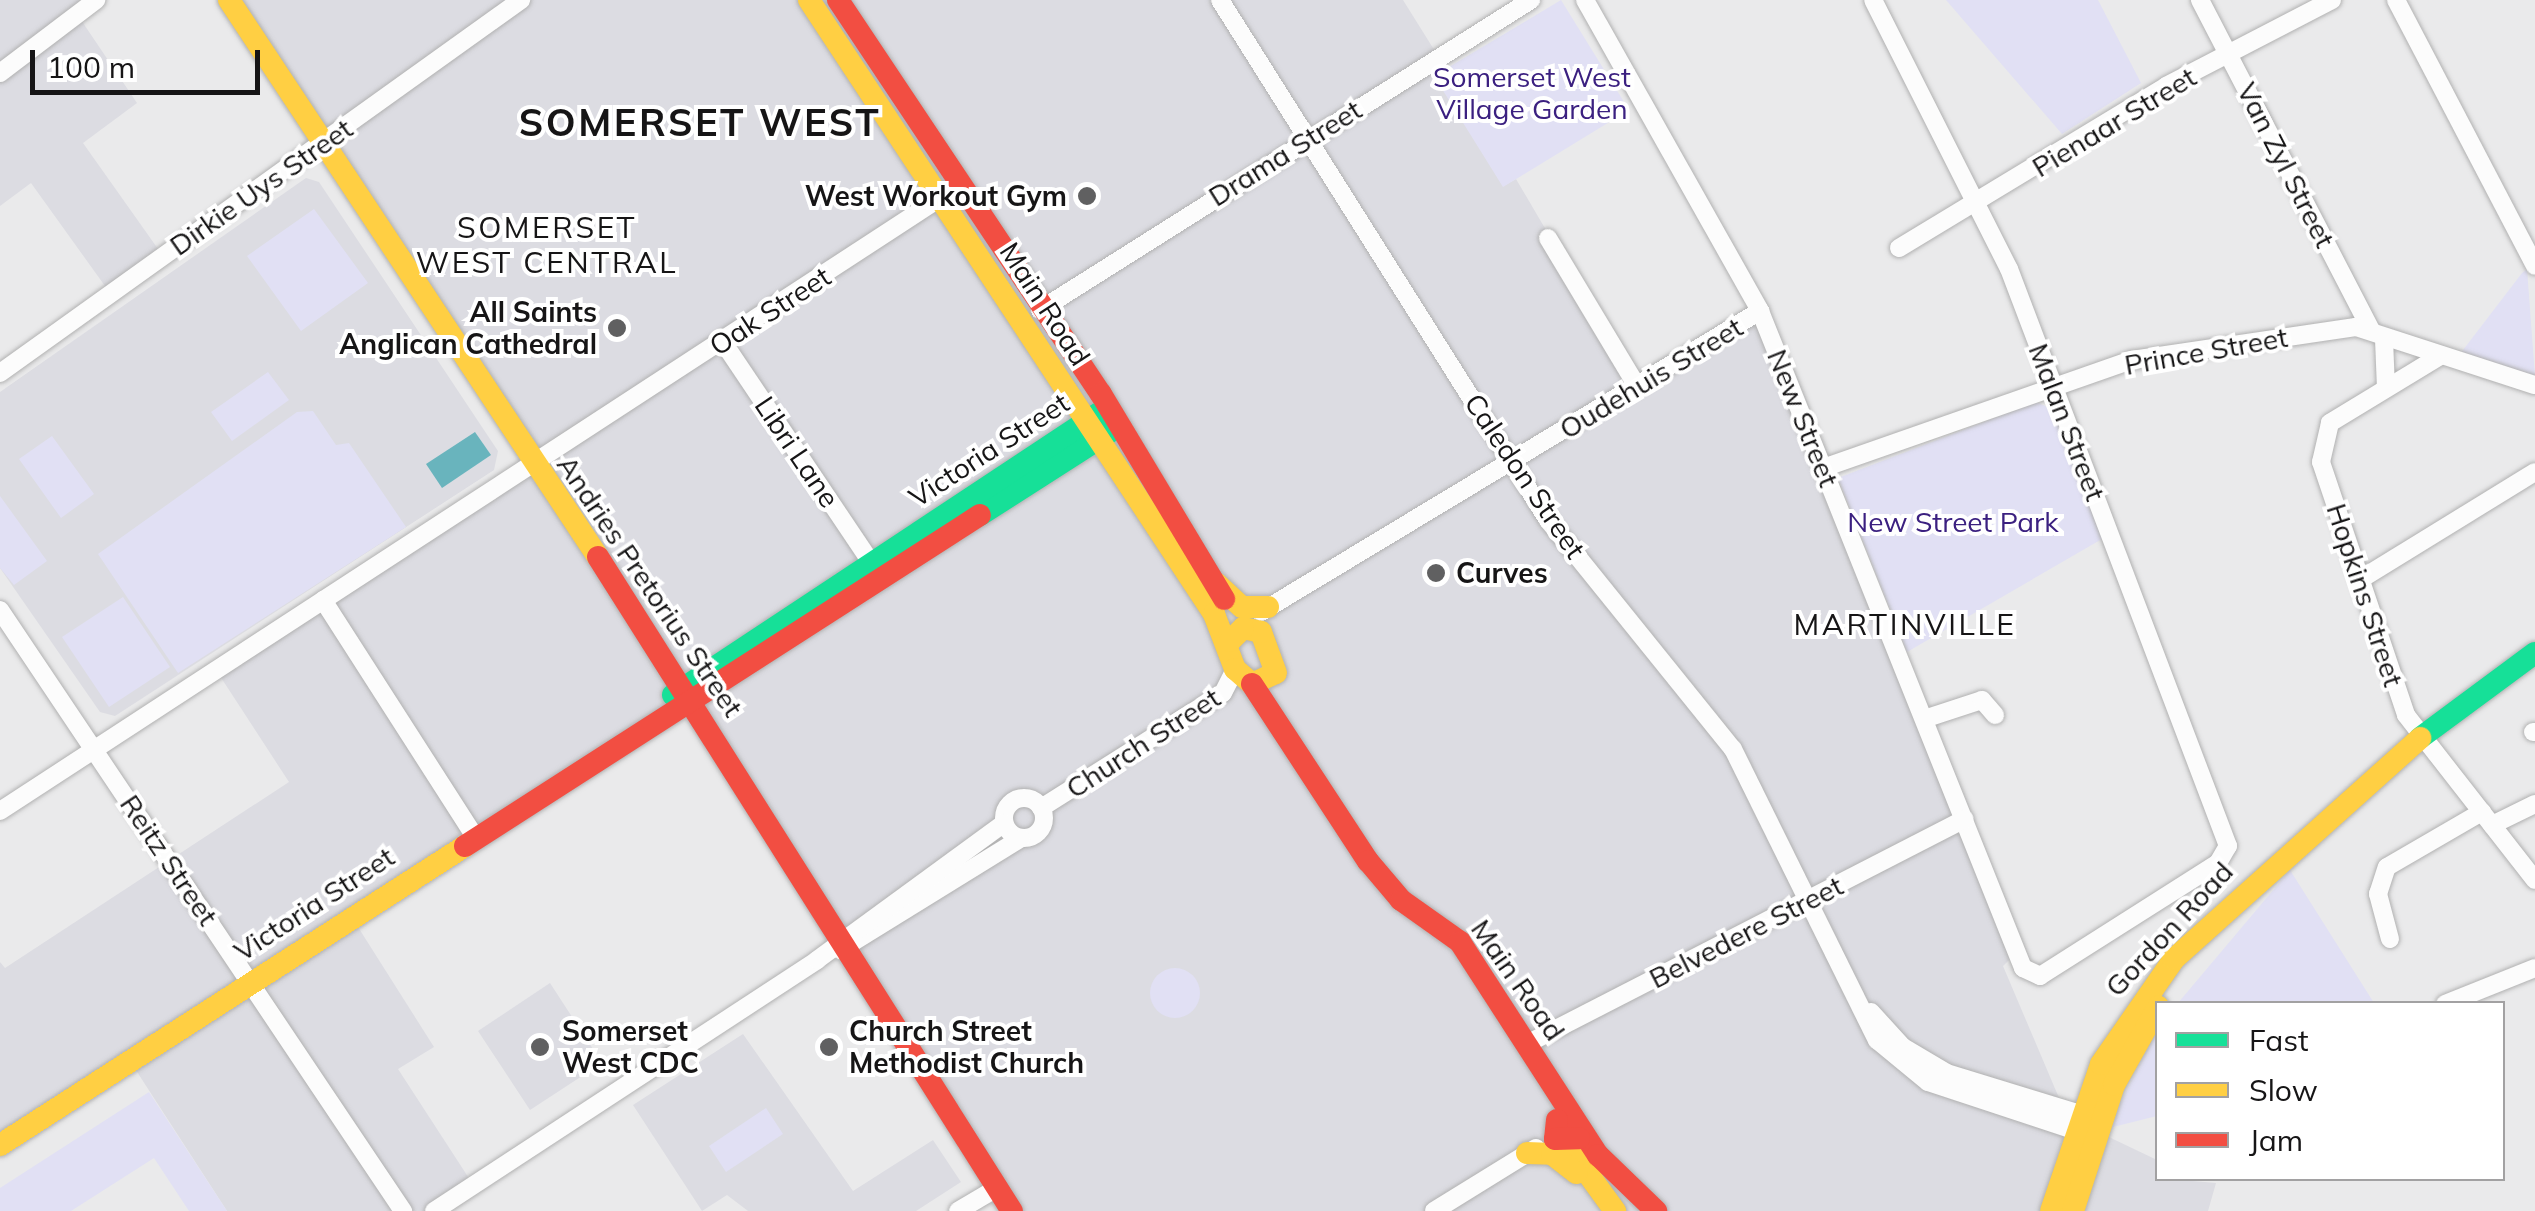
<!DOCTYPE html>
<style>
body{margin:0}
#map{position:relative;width:2535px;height:1211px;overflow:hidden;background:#eaeaeb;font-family:Mulish,sans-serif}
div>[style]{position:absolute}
.built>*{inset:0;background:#dcdce2}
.green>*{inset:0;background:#e1e0f4}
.round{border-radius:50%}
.water>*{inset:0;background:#69b4bd}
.roads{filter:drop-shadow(0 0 2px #b1b1b1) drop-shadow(0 0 2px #b1b1b1)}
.street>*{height:18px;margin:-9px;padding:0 9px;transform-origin:9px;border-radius:9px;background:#fcfcfc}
.street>.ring{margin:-9px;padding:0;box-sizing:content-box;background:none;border:18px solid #fcfcfc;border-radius:50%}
.fast>*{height:22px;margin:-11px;padding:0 11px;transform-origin:11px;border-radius:11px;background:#16e098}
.slow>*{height:22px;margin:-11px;padding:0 11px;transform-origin:11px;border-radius:11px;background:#ffcf43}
.jam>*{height:22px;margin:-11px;padding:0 11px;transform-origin:11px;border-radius:11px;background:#f24e42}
.dots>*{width:28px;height:28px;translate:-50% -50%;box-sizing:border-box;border:5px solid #fff;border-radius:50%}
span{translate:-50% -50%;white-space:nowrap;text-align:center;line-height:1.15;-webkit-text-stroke:8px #fff;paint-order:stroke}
.park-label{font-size:28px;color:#3b2080}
.street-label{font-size:28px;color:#161516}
.poi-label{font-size:28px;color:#161516;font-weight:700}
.right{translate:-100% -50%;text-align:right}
.left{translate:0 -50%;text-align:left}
.neighbourhood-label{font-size:30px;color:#161516;letter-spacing:2.5px}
.district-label{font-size:38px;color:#161516;font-weight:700;letter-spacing:2.5px}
.legend{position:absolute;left:2155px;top:1001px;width:350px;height:180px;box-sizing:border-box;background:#fff;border:2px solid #a2a1a2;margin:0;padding:12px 18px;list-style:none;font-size:30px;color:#161516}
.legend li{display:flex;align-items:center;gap:20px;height:50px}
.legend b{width:50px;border:2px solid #a2a1a2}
.scale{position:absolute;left:30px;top:50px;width:230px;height:45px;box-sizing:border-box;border:5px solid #161516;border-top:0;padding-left:12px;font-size:30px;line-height:35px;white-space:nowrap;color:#161516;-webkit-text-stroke:8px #fff;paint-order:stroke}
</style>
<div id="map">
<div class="built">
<div style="clip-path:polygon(0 0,94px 0,77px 14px,137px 103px,83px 143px,163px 256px,110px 293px,31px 183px,0 206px)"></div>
<div style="clip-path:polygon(231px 0,1403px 0,1438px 56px,1427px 64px,1503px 186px,1516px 179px,1637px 385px,1760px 311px,2018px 951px,2003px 966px,2059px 1098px,2090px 1128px,2157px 1160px,2158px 1178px,2216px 1183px,2208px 1211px,1014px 1211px,689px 694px,351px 916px,434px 1047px,398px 1069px,474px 1186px,434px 1211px,227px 1211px,130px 1061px,0 1144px,0 962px,5px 968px,289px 782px,216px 670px,536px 466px)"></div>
<div style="clip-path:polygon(306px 178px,319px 182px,498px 451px,494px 470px,115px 716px,100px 712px,0 568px,0 392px)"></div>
<div style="clip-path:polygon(550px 983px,602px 1063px,530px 1110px,478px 1031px)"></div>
<div style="clip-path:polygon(743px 1034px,853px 1191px,933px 1140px,961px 1182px,916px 1211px,748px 1211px,727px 1195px,702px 1211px,633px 1105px)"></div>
</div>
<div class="green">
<div style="clip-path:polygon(1561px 0,1629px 110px,1503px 187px,1434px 76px)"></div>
<div style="clip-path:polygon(1946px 0,2098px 0,2141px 83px,2062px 134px)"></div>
<div style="clip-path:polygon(314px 209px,368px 283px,301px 331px,247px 256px)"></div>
<div style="clip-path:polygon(2527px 269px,2535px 377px,2460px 354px,2522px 273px)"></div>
<div style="clip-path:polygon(268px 372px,289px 400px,232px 441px,211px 412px)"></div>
<div style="clip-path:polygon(2036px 402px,2054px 410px,2102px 539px,1907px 652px,1838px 478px)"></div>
<div style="clip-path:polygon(313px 411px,336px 445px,349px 443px,406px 527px,178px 673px,98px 554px,297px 412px)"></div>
<div style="clip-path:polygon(52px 436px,94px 494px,61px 518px,19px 459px)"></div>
<div style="clip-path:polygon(0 496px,47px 561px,14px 585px,0 568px)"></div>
<div style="clip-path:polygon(123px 597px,170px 667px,109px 707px,62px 637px)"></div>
<div style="clip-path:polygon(2290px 870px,2374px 1003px,2178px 1003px)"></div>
<div class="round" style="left:1150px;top:968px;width:50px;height:50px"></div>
<div style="clip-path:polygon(2157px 1029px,2157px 1116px,2113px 1127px,2118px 1108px)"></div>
<div style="clip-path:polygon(149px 1092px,227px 1211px,189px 1211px,154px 1158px,71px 1211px,0 1211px,0 1188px)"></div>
<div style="clip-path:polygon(766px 1108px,783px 1134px,726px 1172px,709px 1146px)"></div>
</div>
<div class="water">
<div style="clip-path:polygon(475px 432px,491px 455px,442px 488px,426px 464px)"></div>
</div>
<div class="roads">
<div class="street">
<div style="left:1220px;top:0;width:615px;rotate:57.76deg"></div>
<div style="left:1548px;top:520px;width:294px;rotate:51.1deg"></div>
<div style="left:1733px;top:749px;width:325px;rotate:63.7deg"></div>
<div style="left:1877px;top:1040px;width:66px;rotate:39.5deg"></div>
<div style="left:1928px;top:1082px;width:169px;rotate:18.3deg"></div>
<div style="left:1585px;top:0;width:357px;rotate:60.6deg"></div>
<div style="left:1760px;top:311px;width:708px;rotate:68.18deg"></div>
<div style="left:2023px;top:968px;width:19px;rotate:25deg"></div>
<div style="left:2040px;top:976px;width:211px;rotate:-32.4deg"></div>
<div style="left:2218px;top:863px;width:20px;rotate:-60deg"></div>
<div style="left:2228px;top:846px;width:617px;rotate:-110.78deg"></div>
<div style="left:2009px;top:269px;width:301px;rotate:-116.8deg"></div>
<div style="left:2200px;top:0;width:372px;rotate:62.6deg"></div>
<div style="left:2396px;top:0;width:300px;rotate:62.4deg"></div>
<div style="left:0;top:73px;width:121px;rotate:-37.2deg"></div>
<div style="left:1548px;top:238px;width:173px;rotate:59deg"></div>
<div style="left:1899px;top:248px;width:312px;rotate:-31.2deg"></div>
<div style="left:2166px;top:86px;width:187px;rotate:-27.4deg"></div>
<div style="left:1040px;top:310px;width:581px;rotate:-32.27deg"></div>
<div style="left:2384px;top:339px;width:49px;rotate:87.7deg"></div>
<div style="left:723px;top:342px;width:265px;rotate:56.1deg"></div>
<div style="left:2440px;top:356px;width:129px;rotate:148.7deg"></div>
<div style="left:2330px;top:423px;width:40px;rotate:103deg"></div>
<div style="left:2321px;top:462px;width:267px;rotate:71.4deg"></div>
<div style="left:2406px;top:715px;width:209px;rotate:52deg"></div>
<div style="left:0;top:373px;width:641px;rotate:-35.6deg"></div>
<div style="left:1823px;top:468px;width:327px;rotate:-19.3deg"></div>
<div style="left:2132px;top:360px;width:226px;rotate:-8.4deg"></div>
<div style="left:2356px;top:327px;width:188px;rotate:18deg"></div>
<div style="left:2361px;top:579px;width:204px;rotate:-31.6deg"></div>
<div style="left:323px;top:600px;width:279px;rotate:57.3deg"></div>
<div style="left:0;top:610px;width:724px;rotate:56.16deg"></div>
<div style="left:1261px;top:612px;width:583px;rotate:-31.1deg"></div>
<div style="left:1924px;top:719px;width:61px;rotate:-18.1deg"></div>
<div style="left:1982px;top:700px;width:20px;rotate:49deg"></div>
<div style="left:2533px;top:732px;width:2px"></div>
<div class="ring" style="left:1004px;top:798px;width:22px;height:22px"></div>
<div style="left:1041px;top:808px;width:215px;rotate:-32.3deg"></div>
<div style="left:1223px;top:693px;width:27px;rotate:-63deg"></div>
<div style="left:0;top:811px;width:1129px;rotate:-33.11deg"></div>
<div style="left:2492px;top:825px;width:48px;rotate:-26deg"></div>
<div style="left:2390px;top:939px;width:47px;rotate:-104.9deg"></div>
<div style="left:2378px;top:894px;width:28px;rotate:-72deg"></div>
<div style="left:2387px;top:867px;width:110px;rotate:-30.1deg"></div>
<div style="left:840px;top:950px;width:213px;rotate:-31.7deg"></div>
<div style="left:2445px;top:1004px;width:97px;rotate:-21.8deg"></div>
<div style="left:1871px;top:1012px;width:47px;rotate:47.6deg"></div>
<div style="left:1903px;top:1047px;width:51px;rotate:30.6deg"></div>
<div style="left:1947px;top:1073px;width:150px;rotate:17.1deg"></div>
<div style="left:1527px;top:1044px;width:492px;rotate:-27.2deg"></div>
<div style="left:434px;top:1211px;width:458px;rotate:-33.2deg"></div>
<div style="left:817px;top:960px;width:232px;rotate:-36.2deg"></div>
<div style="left:958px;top:1211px;width:45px;rotate:-30.5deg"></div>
<div style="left:1434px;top:1211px;width:120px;rotate:-31.7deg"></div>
</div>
<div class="fast">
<div style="left:980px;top:515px;width:165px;rotate:-32.6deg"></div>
<div style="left:673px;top:695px;width:511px;rotate:-33.5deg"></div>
<div style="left:2420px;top:738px;width:143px;rotate:-36.5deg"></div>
</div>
<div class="slow">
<div style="left:229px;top:0;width:668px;rotate:56.48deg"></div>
<div style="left:809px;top:0;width:736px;rotate:56.59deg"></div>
<div style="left:1214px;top:614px;width:59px;rotate:69.1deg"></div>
<div style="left:1235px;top:669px;width:23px;rotate:41deg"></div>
<div style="left:1252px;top:684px;width:26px;rotate:-25deg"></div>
<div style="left:1276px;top:673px;width:44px;rotate:-110.1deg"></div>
<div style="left:1261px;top:632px;width:18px;rotate:-167deg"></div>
<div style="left:1243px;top:628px;width:18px;rotate:135deg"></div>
<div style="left:1216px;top:583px;width:35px;rotate:43deg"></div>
<div style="left:1242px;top:607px;width:26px"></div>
<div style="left:0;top:1145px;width:553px;rotate:-32.74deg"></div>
<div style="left:1567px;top:1145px;width:82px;rotate:54deg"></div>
<div style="left:1527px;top:1153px;width:25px;rotate:2deg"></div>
<div style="left:1552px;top:1154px;width:31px;rotate:38deg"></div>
<div style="left:2051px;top:1211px;width:155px;rotate:-71.2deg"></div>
<div style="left:2101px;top:1064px;width:128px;rotate:-55.2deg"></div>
<div style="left:2174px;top:959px;width:331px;rotate:-41.9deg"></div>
<div style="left:2073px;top:1211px;width:133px;rotate:-72deg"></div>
<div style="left:2114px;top:1085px;width:90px;rotate:-60.6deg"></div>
</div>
<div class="jam">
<div style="left:838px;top:0;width:474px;rotate:56.3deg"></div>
<div style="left:1101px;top:394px;width:239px;rotate:59deg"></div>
<div style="left:598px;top:557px;width:774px;rotate:57.67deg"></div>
<div style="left:1252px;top:684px;width:212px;rotate:56.8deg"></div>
<div style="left:1368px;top:861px;width:51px;rotate:49.8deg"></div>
<div style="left:1401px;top:900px;width:72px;rotate:35.4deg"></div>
<div style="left:1460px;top:942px;width:254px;rotate:57.1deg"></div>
<div style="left:1598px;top:1155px;width:81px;rotate:44deg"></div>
<div style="left:465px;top:846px;width:612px;rotate:-32.73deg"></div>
<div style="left:1557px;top:1120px;width:19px;rotate:96deg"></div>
<div style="left:1555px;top:1139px;width:24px;rotate:-2deg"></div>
</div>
</div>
<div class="dots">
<div style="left:1087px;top:196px;background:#606061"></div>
<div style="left:617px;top:328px;background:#606061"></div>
<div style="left:1436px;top:573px;background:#606061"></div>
<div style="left:540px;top:1047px;background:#606061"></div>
<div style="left:829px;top:1047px;background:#606061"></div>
</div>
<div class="park-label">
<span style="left:1532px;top:93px">Somerset West<br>Village Garden</span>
<span style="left:1953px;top:522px">New Street Park</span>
</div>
<div class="street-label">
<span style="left:2114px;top:122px;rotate:-31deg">Pienaar Street</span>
<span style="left:1285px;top:153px;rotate:-32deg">Drama Street</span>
<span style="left:2286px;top:165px;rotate:63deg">Van Zyl Street</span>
<span style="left:261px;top:187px;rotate:-35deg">Dirkie Uys Street</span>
<span style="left:1045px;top:304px;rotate:57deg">Main Road</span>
<span style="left:770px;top:311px;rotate:-33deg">Oak Street</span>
<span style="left:2206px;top:351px;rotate:-10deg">Prince Street</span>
<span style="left:1651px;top:378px;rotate:-31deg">Oudehuis Street</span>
<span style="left:1803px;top:418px;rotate:68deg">New Street</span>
<span style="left:2067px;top:422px;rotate:69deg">Malan Street</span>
<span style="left:989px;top:450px;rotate:-33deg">Victoria Street</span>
<span style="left:797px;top:452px;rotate:56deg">Libri Lane</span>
<span style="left:1525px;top:476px;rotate:56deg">Caledon Street</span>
<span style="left:650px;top:586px;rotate:56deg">Andries Pretorius Street</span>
<span style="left:2365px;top:595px;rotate:72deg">Hopkins Street</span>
<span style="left:1143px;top:743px;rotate:-33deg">Church Street</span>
<span style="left:169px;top:860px;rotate:56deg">Reitz Street</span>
<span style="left:314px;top:904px;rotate:-33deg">Victoria Street</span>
<span style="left:2169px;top:929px;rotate:-47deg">Gordon Road</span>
<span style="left:1746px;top:932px;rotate:-27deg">Belvedere Street</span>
<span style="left:1518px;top:980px;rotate:55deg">Main Road</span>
</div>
<div class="poi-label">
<span class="right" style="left:1067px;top:196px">West Workout Gym</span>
<span class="right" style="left:597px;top:328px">All Saints<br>Anglican Cathedral</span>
<span class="left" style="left:1456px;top:573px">Curves</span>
<span class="left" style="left:562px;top:1047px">Somerset<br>West CDC</span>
<span class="left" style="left:849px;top:1047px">Church Street<br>Methodist Church</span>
</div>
<div class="neighbourhood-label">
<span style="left:547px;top:244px">SOMERSET<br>WEST CENTRAL</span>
<span style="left:1905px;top:624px">MARTINVILLE</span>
</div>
<div class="district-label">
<span style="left:700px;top:123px">SOMERSET WEST</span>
</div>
<ul class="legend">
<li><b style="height:12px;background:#16e098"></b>Fast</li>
<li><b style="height:12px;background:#ffcf43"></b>Slow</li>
<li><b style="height:12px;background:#f24e42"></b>Jam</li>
</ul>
<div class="scale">100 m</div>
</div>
